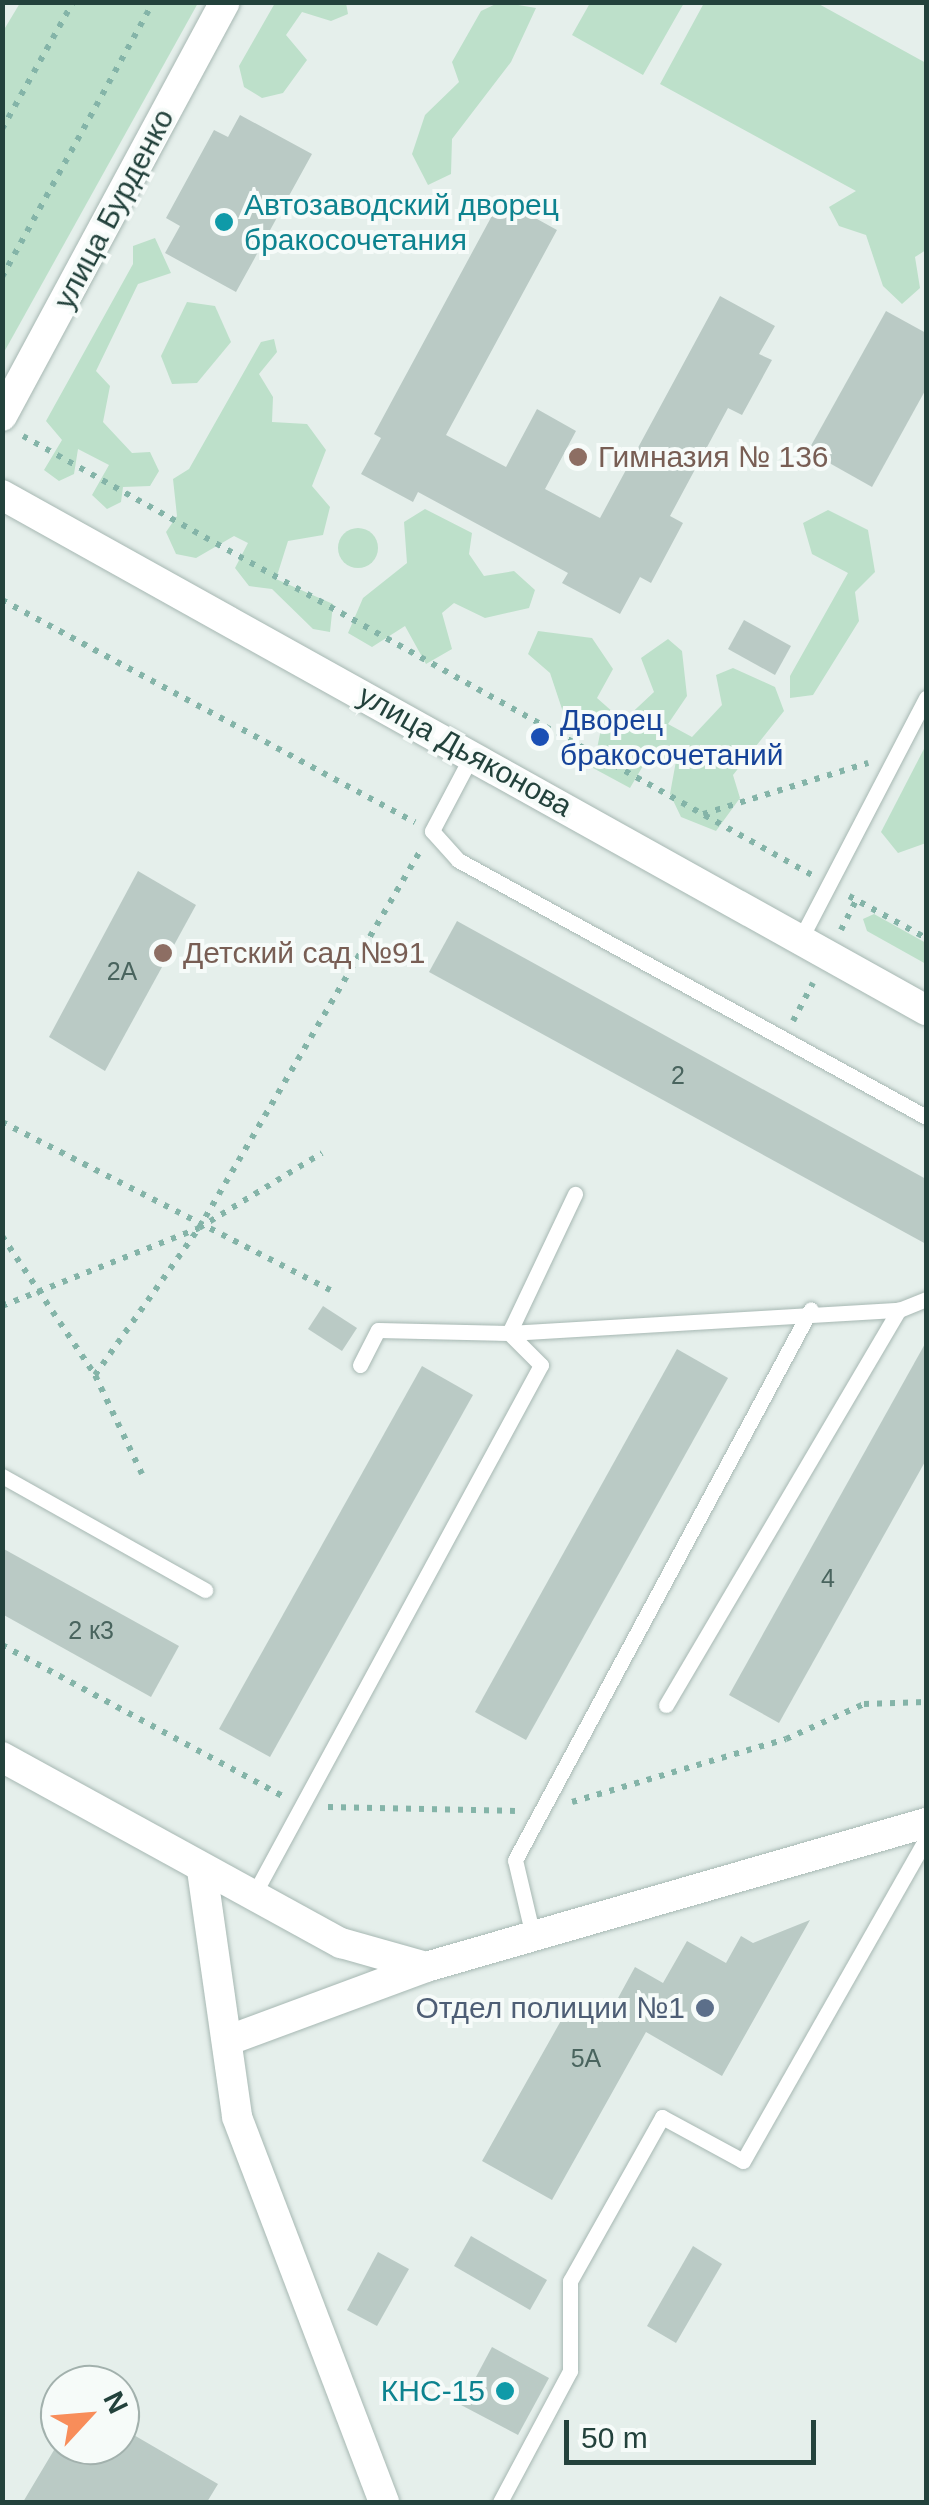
<!DOCTYPE html>
<meta charset="utf-8">
<style>
body{margin:0}
#map{position:relative;width:929px;height:2505px;overflow:hidden;background:#e5efeb;font-family:Helvetica,sans-serif}
div>[style]{position:absolute}
.green>*{inset:0;background:#bde0ca}
.round{border-radius:50%}
.building>*{inset:0;background:#bacac5}
.path>*{height:6px;margin-top:-3px;transform-origin:0;background:repeating-linear-gradient(90deg,#84b4a8 0 5px,transparent 0 13px)}
.roads{filter:drop-shadow(0 0 2px #a7b8b3) drop-shadow(0 0 2px #a7b8b3)}
.lane>*{height:15px;margin:-7.5px;padding:0 7.5px;transform-origin:7.5px;border-radius:7.5px;background:#fff}
.street>*{height:30px;margin:-15px;padding:0 15px;transform-origin:15px;border-radius:15px;background:#fff}
.secondary>*{height:30px;margin:-15px;padding:0 15px;transform-origin:15px;border-radius:15px;background:#fff}
.dots>*{width:28px;height:28px;translate:-50% -50%;box-sizing:border-box;border:5px solid #f6fbf9;border-radius:50%}
span{translate:-50% -50%;white-space:nowrap;text-align:center;line-height:1.15;-webkit-text-stroke:8px #f6fbf9;paint-order:stroke}
.number-label{font-size:25px;color:#49645e}
.number-label span{-webkit-text-stroke-width:0}
.culture-label{font-size:30px;color:#0d838f}
.left{translate:0 -50%;text-align:left}
.right{translate:-100% -50%;text-align:right}
.street-label{font-size:30px;color:#23423c}
.education-label{font-size:30px;color:#785e54}
.transit-label{font-size:30px;color:#164399}
.service-label{font-size:30px;color:#4e5e75}
.frame{position:absolute;inset:0;border:5px solid #23423c;pointer-events:none}
.north{position:absolute;left:40px;top:2365px;width:100px;height:100px;box-sizing:border-box;background:#f6fbf9;border:2px solid #a2b1ad;border-radius:50%;rotate:64deg;font-size:28px;font-weight:700;line-height:40px;text-align:center;color:#23423c}
.north::after{content:'';display:block;margin:auto;width:35px;height:45px;background:#f88d5a;clip-path:polygon(50% 0,100% 100%,50% 72%,0 100%)}
.scale{position:absolute;left:564px;top:2420px;width:252px;height:45px;box-sizing:border-box;border:5px solid #23423c;border-top:0;padding-left:12px;font-size:30px;line-height:35px;white-space:nowrap;color:#23423c;-webkit-text-stroke:8px #f6fbf9;paint-order:stroke}
</style>
<div id="map">
<div class="green">
<div style="clip-path:polygon(500px 2px,536px 8px,511px 62px,452px 139px,451px 174px,428px 185px,412px 154px,425px 115px,459px 82px,452px 62px,481px 11px)"></div>
<div style="clip-path:polygon(20px 3px,198px 3px,3px 354px,2px 33px)"></div>
<div style="clip-path:polygon(275px 3px,346px 3px,348px 14px,331px 21px,302px 12px,286px 35px,307px 60px,283px 93px,262px 98px,244px 87px,239px 66px)"></div>
<div style="clip-path:polygon(590px 3px,590px 2px,684px 3px,643px 75px,572px 35px)"></div>
<div style="clip-path:polygon(704px 3px,817px 3px,926px 63px,926px 250px,915px 257px,920px 288px,902px 304px,883px 286px,866px 235px,839px 226px,829px 207px,856px 191px,660px 84px)"></div>
<div style="clip-path:polygon(155px 238px,171px 273px,138px 284px,96px 371px,110px 386px,103px 422px,132px 453px,150px 452px,159px 471px,150px 486px,123px 487px,121px 502px,107px 509px,92px 495px,109px 465px,78px 449px,74px 474px,59px 481px,44px 470px,62px 440px,46px 421px,133px 264px,133px 246px)"></div>
<div style="clip-path:polygon(187px 302px,215px 306px,231px 342px,197px 383px,172px 384px,161px 356px)"></div>
<div style="clip-path:polygon(274px 339px,277px 352px,259px 374px,273px 397px,272px 422px,307px 424px,326px 450px,312px 486px,330px 507px,323px 535px,288px 541px,276px 579px,333px 604px,330px 632px,313px 629px,272px 589px,249px 586px,235px 568px,248px 543px,234px 536px,196px 558px,176px 554px,166px 532px,177px 516px,173px 479px,189px 469px,261px 342px)"></div>
<div style="clip-path:polygon(425px 509px,472px 533px,469px 554px,484px 576px,514px 571px,535px 590px,529px 608px,485px 618px,454px 603px,442px 613px,452px 649px,426px 664px,405px 626px,372px 647px,348px 633px,363px 598px,407px 563px,404px 522px)"></div>
<div style="clip-path:polygon(828px 510px,868px 530px,875px 572px,855px 592px,859px 621px,813px 695px,790px 698px,790px 676px,848px 573px,812px 554px,803px 523px)"></div>
<div class="round" style="left:338px;top:528px;width:40px;height:40px"></div>
<div style="clip-path:polygon(538px 631px,592px 638px,613px 669px,597px 698px,623px 721px,654px 692px,641px 658px,668px 639px,682px 651px,687px 696px,668px 724px,692px 737px,722px 705px,716px 675px,733px 668px,775px 687px,784px 711px,733px 775px,740px 798px,716px 831px,681px 817px,670px 794px,676px 761px,647px 759px,630px 788px,593px 768px,601px 729px,563px 712px,550px 673px,528px 654px)"></div>
<div style="clip-path:polygon(926px 745px,926px 843px,898px 853px,881px 832px)"></div>
<div style="clip-path:polygon(874px 914px,926px 943px,926px 964px,867px 931px,863px 919px)"></div>
</div>
<div class="building">
<div style="clip-path:polygon(240px 115px,312px 154px,236px 292px,165px 253px,180px 226px,166px 218px,214px 130px,228px 137px)"></div>
<div style="clip-path:polygon(501px 199px,557px 230px,446px 435px,506px 467px,537px 409px,576px 431px,545px 489px,600px 518px,720px 296px,775px 326px,759px 354px,772px 360px,742px 415px,728px 408px,670px 516px,683px 523px,651px 583px,640px 577px,620px 614px,562px 583px,568px 573px,418px 492px,413px 502px,361px 474px,381px 438px,374px 434px)"></div>
<div style="clip-path:polygon(886px 311px,926px 333px,926px 389px,872px 487px,808px 451px)"></div>
<div style="clip-path:polygon(744px 620px,791px 646px,775px 675px,728px 649px)"></div>
<div style="clip-path:polygon(138px 871px,196px 905px,105px 1071px,49px 1037px)"></div>
<div style="clip-path:polygon(457px 921px,926px 1179px,926px 1244px,429px 972px)"></div>
<div style="clip-path:polygon(323px 1306px,357px 1328px,342px 1351px,308px 1329px)"></div>
<div style="clip-path:polygon(926px 1342px,926px 1460px,779px 1723px,729px 1695px)"></div>
<div style="clip-path:polygon(677px 1349px,728px 1378px,526px 1740px,475px 1712px)"></div>
<div style="clip-path:polygon(422px 1366px,473px 1395px,270px 1757px,219px 1729px)"></div>
<div style="clip-path:polygon(2px 1548px,179px 1646px,151px 1697px,2px 1614px)"></div>
<div style="clip-path:polygon(810px 1920px,722px 2076px,646px 2032px,552px 2200px,482px 2161px,572px 2001px,606px 2020px,635px 1967px,663px 1983px,687px 1941px,726px 1963px,741px 1936px,753px 1943px)"></div>
<div style="clip-path:polygon(471px 2236px,547px 2280px,530px 2310px,454px 2266px)"></div>
<div style="clip-path:polygon(693px 2246px,722px 2264px,676px 2343px,647px 2326px)"></div>
<div style="clip-path:polygon(378px 2252px,409px 2269px,377px 2326px,347px 2310px)"></div>
<div style="clip-path:polygon(492px 2347px,549px 2378px,518px 2435px,461px 2405px)"></div>
<div style="clip-path:polygon(120px 2427px,218px 2484px,207px 2502px,23px 2502px,57px 2445px,120px 2445px)"></div>
</div>
<div class="path">
<div style="left:2px;top:129px;width:145px;rotate:-60.8deg"></div>
<div style="left:2px;top:277px;width:314px;rotate:-61.2deg"></div>
<div style="left:23px;top:436px;width:903px;rotate:29.09deg"></div>
<div style="left:2px;top:600px;width:469px;rotate:28.3deg"></div>
<div style="left:703px;top:814px;width:173px;rotate:-17.2deg"></div>
<div style="left:849px;top:896px;width:88px;rotate:28.6deg"></div>
<div style="left:841px;top:930px;width:34px;rotate:-63deg"></div>
<div style="left:793px;top:1021px;width:43px;rotate:-62.2deg"></div>
<div style="left:2px;top:1122px;width:369px;rotate:27.1deg"></div>
<div style="left:2px;top:1236px;width:167px;rotate:56.2deg"></div>
<div style="left:2px;top:1306px;width:212px;rotate:-21.6deg"></div>
<div style="left:199px;top:1228px;width:144px;rotate:-31.4deg"></div>
<div style="left:142px;top:1474px;width:110px;rotate:-115.4deg"></div>
<div style="left:95px;top:1375px;width:180px;rotate:-54.7deg"></div>
<div style="left:199px;top:1228px;width:437px;rotate:-59.6deg"></div>
<div style="left:2px;top:1645px;width:319px;rotate:28.3deg"></div>
<div style="left:572px;top:1802px;width:223px;rotate:-16.4deg"></div>
<div style="left:786px;top:1739px;width:85px;rotate:-24.2deg"></div>
<div style="left:864px;top:1704px;width:62px;rotate:-1.8deg"></div>
<div style="left:328px;top:1807px;width:187px;rotate:1.2deg"></div>
</div>
<div class="roads">
<div class="lane">
<div style="left:472px;top:755px;width:86px;rotate:117.8deg"></div>
<div style="left:432px;top:831px;width:39px;rotate:48deg"></div>
<div style="left:458px;top:860px;width:534px;rotate:28.77deg"></div>
<div style="left:801px;top:938px;width:271px;rotate:-62.5deg"></div>
<div style="left:360px;top:1365px;width:39px;rotate:-63deg"></div>
<div style="left:378px;top:1330px;width:131px;rotate:1.3deg"></div>
<div style="left:509px;top:1333px;width:391px;rotate:-3.4deg"></div>
<div style="left:899px;top:1310px;width:29px;rotate:-22deg"></div>
<div style="left:2px;top:1476px;width:233px;rotate:29.3deg"></div>
<div style="left:666px;top:1705px;width:459px;rotate:-59.5deg"></div>
<div style="left:253px;top:1896px;width:604px;rotate:-61.53deg"></div>
<div style="left:541px;top:1365px;width:45px;rotate:-135deg"></div>
<div style="left:509px;top:1333px;width:154px;rotate:-64.6deg"></div>
<div style="left:533px;top:1936px;width:78px;rotate:-103.3deg"></div>
<div style="left:515px;top:1860px;width:625px;rotate:-61.76deg"></div>
<div style="left:500px;top:2502px;width:149px;rotate:-61.9deg"></div>
<div style="left:570px;top:2371px;width:90px;rotate:-90deg"></div>
<div style="left:570px;top:2281px;width:188px;rotate:-60.7deg"></div>
<div style="left:662px;top:2117px;width:92px;rotate:28.5deg"></div>
<div style="left:743px;top:2161px;width:370px;rotate:-60.4deg"></div>
</div>
<div class="street">
<div style="left:2px;top:416px;width:470px;rotate:-61.7deg"></div>
<div style="left:2px;top:1757px;width:387px;rotate:28.8deg"></div>
<div style="left:341px;top:1943px;width:88px;rotate:15.8deg"></div>
<div style="left:202px;top:1870px;width:249px;rotate:81.9deg"></div>
<div style="left:237px;top:2117px;width:412px;rotate:69.1deg"></div>
<div style="left:229px;top:2040px;width:210px;rotate:-20.3deg"></div>
<div style="left:426px;top:1967px;width:520px;rotate:-16.07deg"></div>
</div>
<div class="secondary">
<div style="left:2px;top:495px;width:1058px;rotate:29.13deg"></div>
</div>
</div>
<div class="dots">
<div style="left:224px;top:222px;background:#0f9aa8"></div>
<div style="left:578px;top:457px;background:#8d6e63"></div>
<div style="left:540px;top:737px;background:#1a4fb4"></div>
<div style="left:163px;top:953px;background:#8d6e63"></div>
<div style="left:705px;top:2008px;background:#5c6f8a"></div>
<div style="left:505px;top:2391px;background:#0f9aa8"></div>
</div>
<div class="number-label">
<span style="left:122px;top:971px">2А</span>
<span style="left:678px;top:1075px">2</span>
<span style="left:828px;top:1578px">4</span>
<span style="left:91px;top:1630px">2 к3</span>
<span style="left:586px;top:2058px">5А</span>
</div>
<div class="culture-label">
<span class="left" style="left:244px;top:222px">Автозаводский дворец<br>бракосочетания</span>
<span class="right" style="left:485px;top:2391px">КНС-15</span>
</div>
<div class="street-label">
<span style="left:114px;top:209px;rotate:-62deg">улица Бурденко</span>
<span style="left:465px;top:751px;rotate:29deg">улица Дьяконова</span>
</div>
<div class="education-label">
<span class="left" style="left:598px;top:457px">Гимназия № 136</span>
<span class="left" style="left:183px;top:953px">Детский сад №91</span>
</div>
<div class="transit-label">
<span class="left" style="left:560px;top:737px">Дворец<br>бракосочетаний</span>
</div>
<div class="service-label">
<span class="right" style="left:685px;top:2008px">Отдел полиции №1</span>
</div>
<div class="frame"></div>
<div class="north">N</div>
<div class="scale">50 m</div>
</div>
